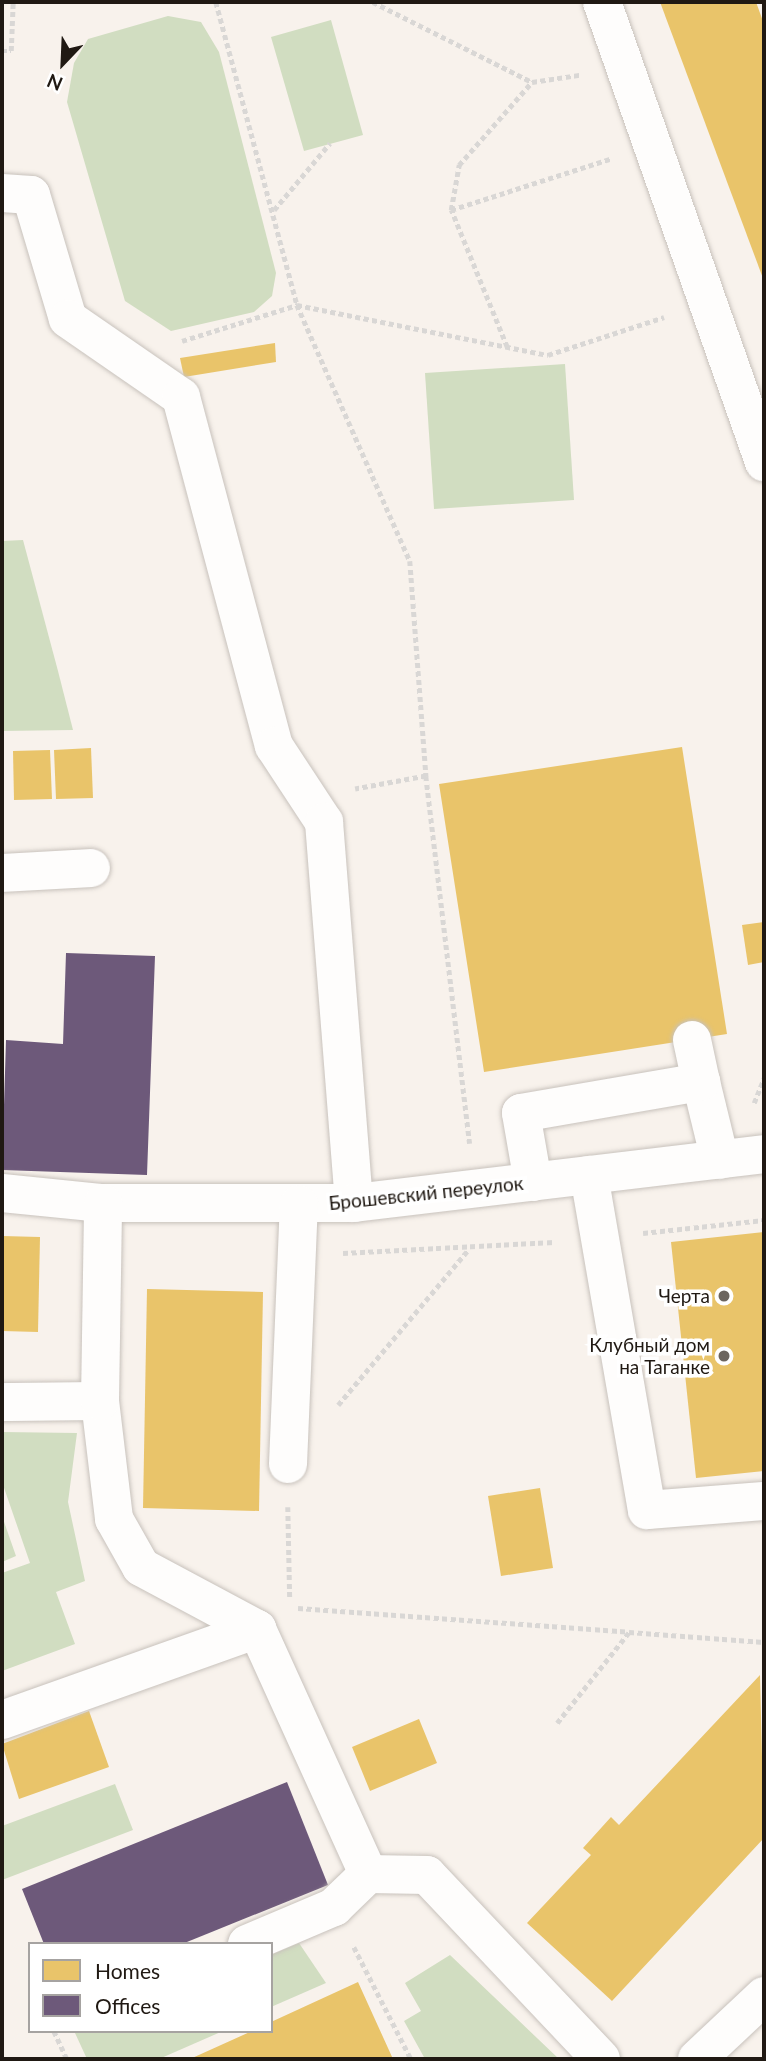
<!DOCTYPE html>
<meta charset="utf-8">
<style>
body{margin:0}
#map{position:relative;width:766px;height:2061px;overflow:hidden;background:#f8f2ec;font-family:Lato,sans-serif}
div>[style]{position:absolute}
.green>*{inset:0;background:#d1ddc1}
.homes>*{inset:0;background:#e9c46a}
.offices>*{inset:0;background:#6d597a}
.path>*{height:4.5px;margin-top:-2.25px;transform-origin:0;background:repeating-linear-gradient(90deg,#d9d7d5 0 5px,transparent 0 8.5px)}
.roads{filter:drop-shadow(0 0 2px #c8c2bc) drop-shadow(0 0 2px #c8c2bc)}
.minor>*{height:38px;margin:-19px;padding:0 19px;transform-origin:19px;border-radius:19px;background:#fefdfc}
.dots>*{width:19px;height:19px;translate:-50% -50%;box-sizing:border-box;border:4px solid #fff;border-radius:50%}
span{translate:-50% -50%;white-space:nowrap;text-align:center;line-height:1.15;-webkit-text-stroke:7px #fff;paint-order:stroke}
.street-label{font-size:19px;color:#201913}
.poi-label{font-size:19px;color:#201913}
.right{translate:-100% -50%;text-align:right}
.frame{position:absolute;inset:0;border:4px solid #201913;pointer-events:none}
.legend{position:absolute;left:28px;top:1942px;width:245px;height:91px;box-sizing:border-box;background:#fff;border:2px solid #a6a3a1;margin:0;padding:9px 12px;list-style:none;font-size:21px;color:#201913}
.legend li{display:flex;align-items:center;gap:14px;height:35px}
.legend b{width:35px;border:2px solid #a6a3a1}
.north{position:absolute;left:28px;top:28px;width:70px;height:70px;-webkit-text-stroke:5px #fff;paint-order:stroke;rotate:203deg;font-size:19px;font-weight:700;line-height:28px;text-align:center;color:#201913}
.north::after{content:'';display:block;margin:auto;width:24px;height:32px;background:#201913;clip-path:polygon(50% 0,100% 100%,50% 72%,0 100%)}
</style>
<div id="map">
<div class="green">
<div style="clip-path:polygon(168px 16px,201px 22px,219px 52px,276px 273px,272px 296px,254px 312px,171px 331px,125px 301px,67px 102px,74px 63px,88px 39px)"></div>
<div style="clip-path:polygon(331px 20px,363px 135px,304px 151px,271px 37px)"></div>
<div style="clip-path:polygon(565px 364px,574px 500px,434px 509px,425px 373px)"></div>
<div style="clip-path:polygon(23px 540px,58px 671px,73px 730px,2px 731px,2px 541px)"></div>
<div style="clip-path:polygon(2px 1432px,77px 1433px,68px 1502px,85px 1581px,56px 1592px,75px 1644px,2px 1671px,2px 1573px,30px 1563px,2px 1482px)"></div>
<div style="clip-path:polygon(2px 1516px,16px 1556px,2px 1562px)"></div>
<div style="clip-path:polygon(115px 1784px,133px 1830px,2px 1880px,2px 1826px)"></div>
<div style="clip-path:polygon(299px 1943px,326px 1983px,271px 2007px,271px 1955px)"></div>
<div style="clip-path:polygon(450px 1955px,559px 2059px,425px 2059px,404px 2021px,421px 2011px,405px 1983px)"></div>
<div style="clip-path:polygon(223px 2031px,159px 2059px,87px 2059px,75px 2033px)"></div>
</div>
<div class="homes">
<div style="clip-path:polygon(660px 2px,756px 2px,764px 24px,764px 281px)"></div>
<div style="clip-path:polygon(275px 343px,276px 362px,184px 377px,180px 358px)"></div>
<div style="clip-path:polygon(682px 747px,727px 1034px,484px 1072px,439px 784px)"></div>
<div style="clip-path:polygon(91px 748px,93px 798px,56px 799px,54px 750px)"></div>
<div style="clip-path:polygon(50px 750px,52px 799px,14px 800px,13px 751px)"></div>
<div style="clip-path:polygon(764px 922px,764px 962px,748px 965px,742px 925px)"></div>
<div style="clip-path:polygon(764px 1232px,764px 1471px,696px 1478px,671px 1242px)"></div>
<div style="clip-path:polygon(2px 1236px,40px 1237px,38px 1332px,2px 1331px)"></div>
<div style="clip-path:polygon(147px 1289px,263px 1292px,259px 1511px,143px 1508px)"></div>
<div style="clip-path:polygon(540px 1488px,553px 1568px,501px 1576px,488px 1496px)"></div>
<div style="clip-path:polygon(760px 1675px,764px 1838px,612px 2001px,527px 1923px,591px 1855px,583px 1848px,611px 1817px,619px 1825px)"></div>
<div style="clip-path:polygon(89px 1711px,109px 1767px,19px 1799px,2px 1744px)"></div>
<div style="clip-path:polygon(419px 1719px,437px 1763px,370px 1791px,352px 1747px)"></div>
<div style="clip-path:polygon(358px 1982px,393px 2059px,190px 2059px,252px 2031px,271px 2031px,271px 2022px)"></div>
</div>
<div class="offices">
<div style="clip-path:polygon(66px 953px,155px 956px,147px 1175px,2px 1170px,6px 1040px,63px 1044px)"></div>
<div style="clip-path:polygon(287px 1782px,328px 1885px,182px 1944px,44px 1944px,22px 1889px)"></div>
</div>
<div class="path">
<div style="left:216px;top:2px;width:314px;rotate:75deg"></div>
<div style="left:297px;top:305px;width:280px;rotate:66.2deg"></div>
<div style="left:410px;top:561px;width:216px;rotate:85.7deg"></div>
<div style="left:426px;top:776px;width:72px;rotate:169.6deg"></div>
<div style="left:373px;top:2px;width:178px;rotate:26.7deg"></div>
<div style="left:532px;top:82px;width:48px;rotate:-8.5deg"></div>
<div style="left:2px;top:51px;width:9px"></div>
<div style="left:11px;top:51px;width:49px;rotate:-87.7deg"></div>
<div style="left:274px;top:210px;width:87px;rotate:-50.1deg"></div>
<div style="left:451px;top:210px;width:167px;rotate:-17.8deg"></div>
<div style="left:182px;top:341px;width:121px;rotate:-17.4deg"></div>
<div style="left:297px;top:305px;width:256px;rotate:11.3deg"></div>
<div style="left:548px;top:355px;width:122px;rotate:-18.1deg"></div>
<div style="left:507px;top:347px;width:148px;rotate:-112.2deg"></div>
<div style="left:451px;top:210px;width:46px;rotate:-79.9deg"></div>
<div style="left:459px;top:165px;width:111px;rotate:-48.7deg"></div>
<div style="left:426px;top:776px;width:370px;rotate:83.2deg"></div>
<div style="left:754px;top:1103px;width:27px;rotate:-68deg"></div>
<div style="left:643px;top:1233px;width:122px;rotate:-6.1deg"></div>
<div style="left:343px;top:1253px;width:212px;rotate:-3deg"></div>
<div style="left:338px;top:1405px;width:201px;rotate:-50deg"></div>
<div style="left:288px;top:1507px;width:93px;rotate:88.8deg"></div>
<div style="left:298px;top:1608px;width:332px;rotate:4.1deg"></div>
<div style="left:557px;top:1723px;width:116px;rotate:-51.6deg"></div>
<div style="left:629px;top:1632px;width:135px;rotate:4.2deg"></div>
<div style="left:354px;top:1947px;width:126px;rotate:63deg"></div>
<div style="left:54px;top:2031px;width:31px;rotate:65deg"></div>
</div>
<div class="roads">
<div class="minor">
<div style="left:602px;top:2px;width:488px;rotate:70.6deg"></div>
<div style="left:2px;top:193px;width:29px;rotate:4deg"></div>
<div style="left:31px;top:195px;width:129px;rotate:73.4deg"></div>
<div style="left:68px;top:319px;width:137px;rotate:34.6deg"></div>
<div style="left:181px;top:397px;width:361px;rotate:75.1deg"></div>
<div style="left:274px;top:746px;width:91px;rotate:56.7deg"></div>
<div style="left:324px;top:822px;width:382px;rotate:85.5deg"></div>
<div style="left:2px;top:873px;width:89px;rotate:-3.2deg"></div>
<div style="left:701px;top:1082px;width:80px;rotate:76.3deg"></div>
<div style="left:589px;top:1175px;width:340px;rotate:80.2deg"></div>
<div style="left:647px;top:1510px;width:117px;rotate:-4.4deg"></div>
<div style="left:533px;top:1182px;width:70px;rotate:-99.9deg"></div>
<div style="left:521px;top:1113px;width:183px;rotate:-9.8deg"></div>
<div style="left:701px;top:1082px;width:43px;rotate:-102.1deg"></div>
<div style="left:2px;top:1193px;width:101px;rotate:5.7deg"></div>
<div style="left:103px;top:1203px;width:251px"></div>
<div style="left:354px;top:1203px;width:413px;rotate:-6.8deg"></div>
<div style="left:100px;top:1401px;width:119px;rotate:83.2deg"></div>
<div style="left:114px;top:1519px;width:55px;rotate:60.6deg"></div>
<div style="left:141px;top:1567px;width:132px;rotate:28.1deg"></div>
<div style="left:2px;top:1402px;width:98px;rotate:-0.6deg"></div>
<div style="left:100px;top:1401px;width:198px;rotate:-89.1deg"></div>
<div style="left:288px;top:1464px;width:260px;rotate:-87.6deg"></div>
<div style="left:2px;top:1720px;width:271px;rotate:-19.6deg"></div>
<div style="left:257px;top:1629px;width:269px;rotate:65.6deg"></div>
<div style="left:247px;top:1944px;width:95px;rotate:-23deg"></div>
<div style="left:334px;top:1907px;width:47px;rotate:-44.1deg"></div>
<div style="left:368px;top:1874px;width:59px;rotate:1deg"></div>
<div style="left:427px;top:1875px;width:253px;rotate:46.6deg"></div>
<div style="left:697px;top:2059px;width:92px;rotate:-43.2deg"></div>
</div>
</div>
<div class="dots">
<div style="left:724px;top:1296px;background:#6c655f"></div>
<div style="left:724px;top:1356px;background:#6c655f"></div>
</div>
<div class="street-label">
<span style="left:426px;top:1193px;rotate:-6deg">Брошевский переулок</span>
</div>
<div class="poi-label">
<span class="right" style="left:710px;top:1296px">Черта</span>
<span class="right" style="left:710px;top:1356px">Клубный дом<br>на Таганке</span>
</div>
<div class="frame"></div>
<ul class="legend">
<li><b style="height:19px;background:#e9c46a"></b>Homes</li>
<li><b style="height:19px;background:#6d597a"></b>Offices</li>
</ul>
<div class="north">N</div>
</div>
